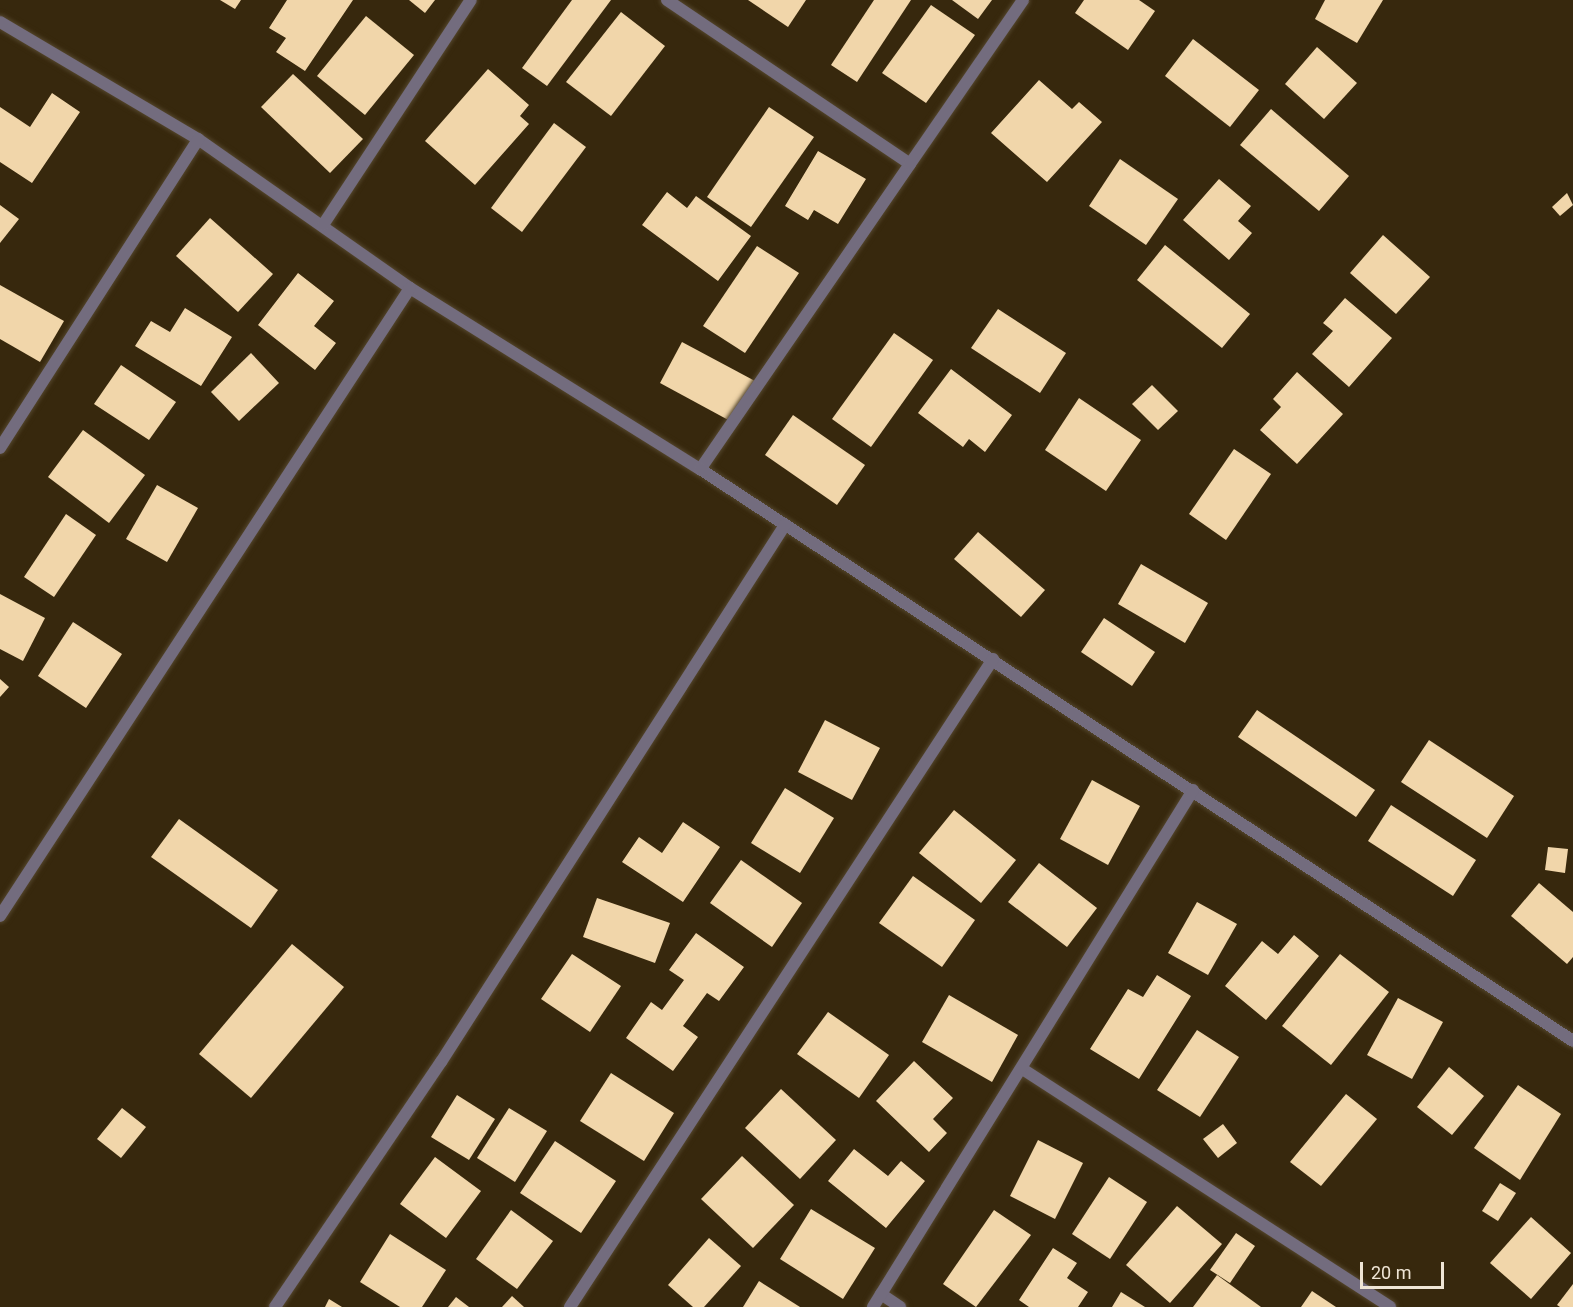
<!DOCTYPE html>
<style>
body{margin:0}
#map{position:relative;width:1573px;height:1307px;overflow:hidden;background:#37280d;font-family:Roboto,sans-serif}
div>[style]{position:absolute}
.building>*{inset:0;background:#f1d6aa}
.roads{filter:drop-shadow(0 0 2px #54462d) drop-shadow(0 0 2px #54462d)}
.minor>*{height:12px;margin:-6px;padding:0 6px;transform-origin:6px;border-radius:6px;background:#736c7e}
span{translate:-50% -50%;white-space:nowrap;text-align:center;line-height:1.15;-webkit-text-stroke:6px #37280d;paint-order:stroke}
.scale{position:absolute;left:1360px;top:1262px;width:84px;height:27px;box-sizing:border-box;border:3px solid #efe5d5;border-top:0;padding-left:8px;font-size:18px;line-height:21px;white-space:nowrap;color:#efe5d5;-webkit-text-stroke:4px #37280d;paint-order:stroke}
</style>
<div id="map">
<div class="building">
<div style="clip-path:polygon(220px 0,241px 0,235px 9px)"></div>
<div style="clip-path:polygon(287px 0,353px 0,305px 71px,276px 52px,286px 38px,269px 28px)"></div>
<div style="clip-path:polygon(409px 0,435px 0,425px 13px)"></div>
<div style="clip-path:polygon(572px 0,611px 0,547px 86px,522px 68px)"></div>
<div style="clip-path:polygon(748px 0,806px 0,788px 27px)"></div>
<div style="clip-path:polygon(874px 0,911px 0,857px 82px,831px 65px)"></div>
<div style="clip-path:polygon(952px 0,992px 0,978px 19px)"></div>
<div style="clip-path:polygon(1084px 0,1139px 0,1155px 11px,1128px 50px,1075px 13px)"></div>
<div style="clip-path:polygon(1325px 0,1383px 0,1357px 43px,1315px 19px)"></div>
<div style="clip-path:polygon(931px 5px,975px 35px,926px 103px,882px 73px)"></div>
<div style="clip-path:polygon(621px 12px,665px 46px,611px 116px,566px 82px)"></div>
<div style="clip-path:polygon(366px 16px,414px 55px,365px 115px,317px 76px)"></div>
<div style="clip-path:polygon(1193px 39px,1259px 90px,1230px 127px,1165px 76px)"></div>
<div style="clip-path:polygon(1317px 47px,1357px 83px,1324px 119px,1285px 84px)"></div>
<div style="clip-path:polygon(488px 69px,529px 105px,520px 116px,529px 124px,475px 185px,425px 141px)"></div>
<div style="clip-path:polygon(293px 74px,363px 139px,330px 173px,261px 107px)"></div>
<div style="clip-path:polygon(1039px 80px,1072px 109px,1079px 102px,1102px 122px,1047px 182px,991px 133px)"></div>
<div style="clip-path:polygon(52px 93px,80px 112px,32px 183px,0 162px,0 107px,30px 127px)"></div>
<div style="clip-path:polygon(769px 107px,814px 137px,751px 227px,707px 197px)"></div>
<div style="clip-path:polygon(1271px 109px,1349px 176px,1319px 211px,1240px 145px)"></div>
<div style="clip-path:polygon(554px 123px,586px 147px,522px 232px,491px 208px)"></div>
<div style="clip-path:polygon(818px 151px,866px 179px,838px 224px,814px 210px,808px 220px,785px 206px)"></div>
<div style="clip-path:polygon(1120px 159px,1178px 199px,1146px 245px,1089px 206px)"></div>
<div style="clip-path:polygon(1219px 179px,1251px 206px,1238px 221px,1252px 233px,1229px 260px,1183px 220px)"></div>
<div style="clip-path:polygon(667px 192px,687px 208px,696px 196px,751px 236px,718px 281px,642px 225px)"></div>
<div style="clip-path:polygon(1567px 193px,1573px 205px,1560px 216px,1552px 207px)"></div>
<div style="clip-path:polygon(0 205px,19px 219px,0 243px)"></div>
<div style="clip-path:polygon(210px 218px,273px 274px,238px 312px,176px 256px)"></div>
<div style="clip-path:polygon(1383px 235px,1430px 277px,1396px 314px,1350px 273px)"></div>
<div style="clip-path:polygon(1165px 245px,1250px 314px,1222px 348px,1137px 280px)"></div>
<div style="clip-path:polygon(757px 246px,799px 273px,745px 353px,703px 326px)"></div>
<div style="clip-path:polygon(298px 273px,334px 301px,314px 326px,336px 343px,315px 370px,258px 325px)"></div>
<div style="clip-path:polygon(0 285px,64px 321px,40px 362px,0 339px)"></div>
<div style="clip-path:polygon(1345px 298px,1392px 338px,1349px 387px,1312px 354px,1333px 331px,1323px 323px)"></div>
<div style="clip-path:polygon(185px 308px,232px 337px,201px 386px,135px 346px,151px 321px,170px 332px)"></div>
<div style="clip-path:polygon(998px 309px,1066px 353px,1040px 393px,971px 348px)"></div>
<div style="clip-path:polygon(894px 333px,933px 360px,871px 447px,832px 419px)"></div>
<div style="clip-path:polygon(682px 342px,755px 381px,732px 422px,660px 383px)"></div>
<div style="clip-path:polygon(251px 353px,279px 383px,239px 421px,211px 392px)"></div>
<div style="clip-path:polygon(121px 365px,176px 402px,149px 440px,94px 404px)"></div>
<div style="clip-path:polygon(951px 369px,1012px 415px,985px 452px,969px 439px,963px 447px,918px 413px)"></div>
<div style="clip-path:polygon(1297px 372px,1343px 414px,1297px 464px,1260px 430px,1281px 407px,1273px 399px)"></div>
<div style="clip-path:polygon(1152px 385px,1178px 411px,1158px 430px,1132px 404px)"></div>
<div style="clip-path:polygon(1079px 398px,1141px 440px,1106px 491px,1045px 450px)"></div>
<div style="clip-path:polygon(793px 415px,865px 465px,837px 505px,765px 455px)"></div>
<div style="clip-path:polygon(83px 430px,145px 475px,109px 523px,48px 477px)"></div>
<div style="clip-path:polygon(1234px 449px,1271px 474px,1226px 540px,1189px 514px)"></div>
<div style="clip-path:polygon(157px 485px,198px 508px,167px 562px,126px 539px)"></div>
<div style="clip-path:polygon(66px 514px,96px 535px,54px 597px,24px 577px)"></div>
<div style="clip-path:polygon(978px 532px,1045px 590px,1021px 617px,954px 559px)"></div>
<div style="clip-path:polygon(1141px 564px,1208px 603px,1185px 643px,1118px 604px)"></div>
<div style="clip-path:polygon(0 594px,45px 618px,23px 661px,0 649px)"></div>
<div style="clip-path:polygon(1104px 618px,1155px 652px,1132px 686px,1081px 652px)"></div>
<div style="clip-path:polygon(73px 622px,122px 654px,86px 708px,38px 676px)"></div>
<div style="clip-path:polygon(0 679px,9px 687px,0 697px)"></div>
<div style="clip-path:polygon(1257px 710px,1375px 790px,1356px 817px,1238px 737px)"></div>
<div style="clip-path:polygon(825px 720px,880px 748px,852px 800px,798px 772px)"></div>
<div style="clip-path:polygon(1429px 740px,1514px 796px,1487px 838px,1401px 782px)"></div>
<div style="clip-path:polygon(1092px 780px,1140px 806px,1108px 865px,1060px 839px)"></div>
<div style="clip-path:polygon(785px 788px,834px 818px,800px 873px,751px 843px)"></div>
<div style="clip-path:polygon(1391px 805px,1476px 860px,1453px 896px,1368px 841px)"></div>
<div style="clip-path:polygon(954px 810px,1016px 860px,981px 903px,919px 853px)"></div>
<div style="clip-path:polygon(179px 819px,278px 890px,251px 928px,151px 857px)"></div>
<div style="clip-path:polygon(683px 822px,720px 847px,683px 902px,622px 862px,639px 837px,662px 853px)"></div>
<div style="clip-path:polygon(1548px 847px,1568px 849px,1565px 873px,1545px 870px)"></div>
<div style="clip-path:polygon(741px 860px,802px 903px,772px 947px,710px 903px)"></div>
<div style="clip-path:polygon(1039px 863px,1097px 908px,1067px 947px,1008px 902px)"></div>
<div style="clip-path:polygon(913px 876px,975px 920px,942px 967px,879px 923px)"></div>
<div style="clip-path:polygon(1539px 883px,1573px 912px,1573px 957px,1567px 964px,1511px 916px)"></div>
<div style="clip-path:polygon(597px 898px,670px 923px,655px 963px,583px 937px)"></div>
<div style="clip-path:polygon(1197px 902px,1237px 924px,1208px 975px,1168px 953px)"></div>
<div style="clip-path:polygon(696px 933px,744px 967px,719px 1001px,707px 993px,683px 1026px,698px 1037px,673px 1071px,626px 1038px,651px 1002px,662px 1010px,684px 980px,669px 970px)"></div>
<div style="clip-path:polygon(1294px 935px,1319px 956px,1266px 1020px,1225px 986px,1262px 941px,1278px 954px)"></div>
<div style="clip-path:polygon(292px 944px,344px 987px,251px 1098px,199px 1054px)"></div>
<div style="clip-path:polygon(572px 954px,621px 986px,590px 1032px,541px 999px)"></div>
<div style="clip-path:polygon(1340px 954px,1389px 992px,1331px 1065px,1282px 1026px)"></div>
<div style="clip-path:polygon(1157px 975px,1191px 996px,1139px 1079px,1090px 1049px,1128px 989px,1143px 997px)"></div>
<div style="clip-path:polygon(949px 995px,1018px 1035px,992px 1082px,922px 1042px)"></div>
<div style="clip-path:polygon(1398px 998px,1443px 1022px,1412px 1079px,1367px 1055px)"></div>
<div style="clip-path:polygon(828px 1012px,889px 1055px,859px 1098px,797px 1054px)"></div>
<div style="clip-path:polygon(1197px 1030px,1239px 1057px,1200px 1117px,1157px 1090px)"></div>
<div style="clip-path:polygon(914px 1061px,953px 1098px,933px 1119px,947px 1133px,929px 1152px,876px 1101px)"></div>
<div style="clip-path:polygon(1449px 1067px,1484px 1096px,1452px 1135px,1417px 1107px)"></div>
<div style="clip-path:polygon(611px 1073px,674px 1113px,644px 1161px,580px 1121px)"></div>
<div style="clip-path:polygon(1518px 1085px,1561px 1114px,1520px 1180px,1474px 1148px)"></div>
<div style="clip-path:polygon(781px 1089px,836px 1140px,800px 1179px,745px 1128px)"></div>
<div style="clip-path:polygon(1346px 1094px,1377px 1119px,1321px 1186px,1290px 1162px)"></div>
<div style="clip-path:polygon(457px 1095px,495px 1119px,469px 1160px,431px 1137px)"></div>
<div style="clip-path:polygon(122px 1108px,146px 1127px,121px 1158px,97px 1139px)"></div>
<div style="clip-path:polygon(509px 1108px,547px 1131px,515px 1182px,477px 1158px)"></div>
<div style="clip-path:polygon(1223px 1124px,1237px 1143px,1218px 1158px,1203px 1139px)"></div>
<div style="clip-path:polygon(1038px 1140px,1083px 1163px,1055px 1219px,1010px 1196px)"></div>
<div style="clip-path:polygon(555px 1141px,616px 1181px,581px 1233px,520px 1193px)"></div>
<div style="clip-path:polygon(854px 1149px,888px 1176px,901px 1161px,925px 1181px,886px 1228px,828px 1181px)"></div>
<div style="clip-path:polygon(742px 1156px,794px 1205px,753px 1248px,701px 1199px)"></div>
<div style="clip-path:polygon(435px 1157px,481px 1191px,446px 1238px,400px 1204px)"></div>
<div style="clip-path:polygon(1109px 1177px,1147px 1202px,1110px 1259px,1072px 1234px)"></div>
<div style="clip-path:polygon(1500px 1183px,1516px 1193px,1498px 1221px,1482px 1211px)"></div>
<div style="clip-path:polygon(1177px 1206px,1222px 1244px,1170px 1303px,1126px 1265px)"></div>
<div style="clip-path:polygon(811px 1209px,875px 1248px,843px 1299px,780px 1259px)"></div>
<div style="clip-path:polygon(511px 1210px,553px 1241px,517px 1289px,476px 1259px)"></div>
<div style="clip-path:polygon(994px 1210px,1031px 1235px,976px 1307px,943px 1284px)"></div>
<div style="clip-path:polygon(1531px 1217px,1571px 1253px,1531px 1299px,1490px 1263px)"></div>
<div style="clip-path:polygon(1236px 1233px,1255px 1246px,1230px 1283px,1210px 1270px)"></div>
<div style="clip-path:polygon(390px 1234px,446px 1270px,422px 1307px,400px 1307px,360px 1282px)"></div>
<div style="clip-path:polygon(709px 1238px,741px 1266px,704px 1307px,693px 1307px,668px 1285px)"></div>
<div style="clip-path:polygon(1053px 1248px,1077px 1263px,1067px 1278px,1088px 1292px,1078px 1307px,1029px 1307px,1019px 1300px)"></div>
<div style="clip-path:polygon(1217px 1275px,1261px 1307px,1193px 1307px)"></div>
<div style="clip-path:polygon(759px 1281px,800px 1307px,743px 1307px)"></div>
<div style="clip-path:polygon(1573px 1284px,1573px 1307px,1560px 1307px,1557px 1305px)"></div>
<div style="clip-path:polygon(1312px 1291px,1336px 1307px,1301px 1307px)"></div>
<div style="clip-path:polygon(1121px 1292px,1145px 1307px,1112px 1307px)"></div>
<div style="clip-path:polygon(512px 1296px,524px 1307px,502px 1307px)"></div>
<div style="clip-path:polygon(456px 1297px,469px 1307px,448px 1307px)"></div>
<div style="clip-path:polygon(329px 1299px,342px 1307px,325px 1307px)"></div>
</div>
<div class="roads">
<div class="minor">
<div style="left:667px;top:0;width:293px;rotate:34deg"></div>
<div style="left:910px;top:164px;width:370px;rotate:124.5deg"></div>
<div style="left:0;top:22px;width:230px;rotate:30.6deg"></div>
<div style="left:198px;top:139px;width:259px;rotate:35.1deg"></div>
<div style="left:410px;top:288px;width:342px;rotate:32deg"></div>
<div style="left:700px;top:469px;width:1044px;rotate:33.23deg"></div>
<div style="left:910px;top:164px;width:199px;rotate:-55.4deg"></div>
<div style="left:323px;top:225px;width:269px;rotate:-56.7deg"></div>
<div style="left:0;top:448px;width:367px;rotate:-57.3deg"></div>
<div style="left:0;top:916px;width:750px;rotate:-56.86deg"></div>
<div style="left:1024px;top:1070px;width:436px;rotate:32.9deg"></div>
<div style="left:881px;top:1294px;width:23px;rotate:34deg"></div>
<div style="left:275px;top:1307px;width:296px;rotate:-55.9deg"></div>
<div style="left:441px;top:1062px;width:638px;rotate:-57.36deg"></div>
<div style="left:570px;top:1307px;width:774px;rotate:-56.86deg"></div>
<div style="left:873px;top:1307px;width:608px;rotate:-58.24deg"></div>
</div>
</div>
<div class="scale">20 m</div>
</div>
